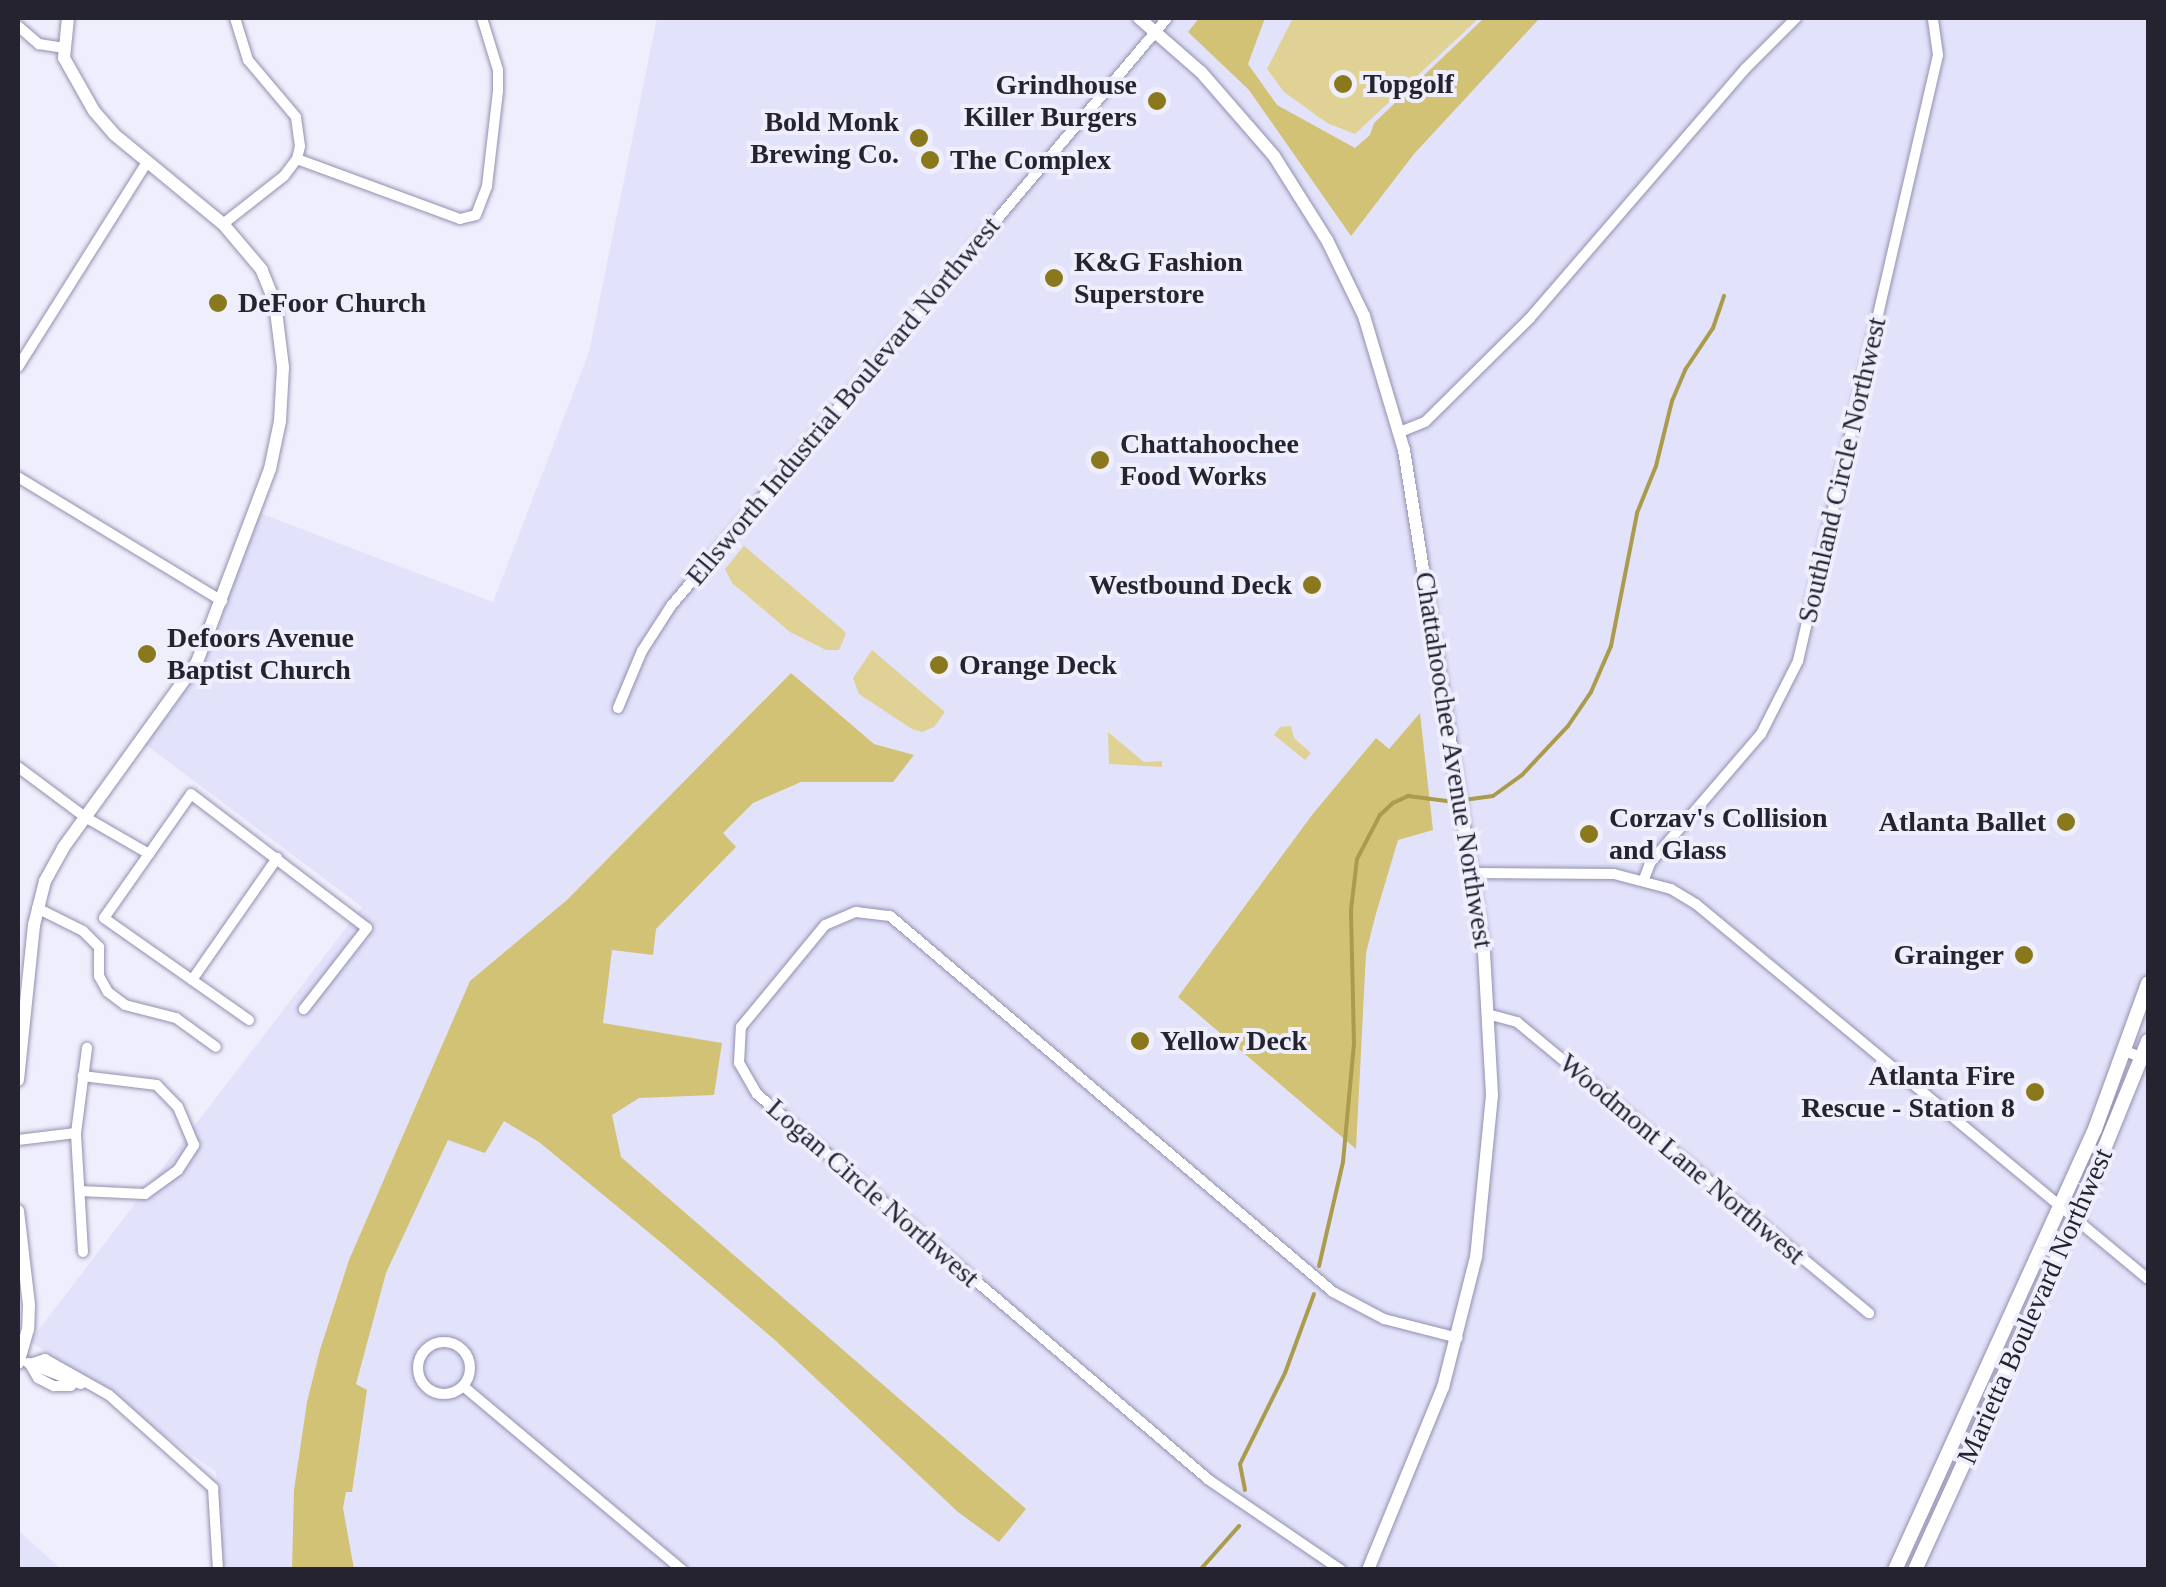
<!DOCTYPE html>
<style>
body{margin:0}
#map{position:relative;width:2166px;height:1587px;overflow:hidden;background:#efeefc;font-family:"Times New Roman",serif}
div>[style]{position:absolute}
.built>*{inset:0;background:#e3e2fb}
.green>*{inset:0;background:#dfd294}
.forest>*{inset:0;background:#d2c275}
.stream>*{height:4px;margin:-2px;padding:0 2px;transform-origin:2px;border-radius:2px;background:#aa9b4d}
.roads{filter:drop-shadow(0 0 2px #9290af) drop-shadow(0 0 2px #9290af)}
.minor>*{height:10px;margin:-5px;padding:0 5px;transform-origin:5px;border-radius:5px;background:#fff}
.minor>.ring{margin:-5px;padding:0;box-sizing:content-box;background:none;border:10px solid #fff;border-radius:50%}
.tertiary>*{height:12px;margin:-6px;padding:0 6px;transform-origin:6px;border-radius:6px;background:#fff}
.secondary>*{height:14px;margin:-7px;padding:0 7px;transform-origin:7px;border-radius:7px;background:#fff}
.dots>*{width:28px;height:28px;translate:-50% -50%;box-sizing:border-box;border:5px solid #efeefc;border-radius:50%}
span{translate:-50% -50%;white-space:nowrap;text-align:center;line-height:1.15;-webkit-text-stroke:8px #efeefc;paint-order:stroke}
.poi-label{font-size:28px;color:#24232f;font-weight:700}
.left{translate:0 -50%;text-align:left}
.right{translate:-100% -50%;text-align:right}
.street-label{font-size:28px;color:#24232f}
.frame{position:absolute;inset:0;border:20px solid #24232f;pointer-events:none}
</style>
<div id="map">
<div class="built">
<div style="clip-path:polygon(657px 18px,1484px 18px,1375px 123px,1414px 154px,1540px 18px,2148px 18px,2148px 1569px,222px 1569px,216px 1472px,30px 1341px,362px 907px,142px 742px,197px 662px,257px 512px,493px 602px,589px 352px)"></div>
<div style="clip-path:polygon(18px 1530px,61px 1569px,18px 1569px)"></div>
</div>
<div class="green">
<div style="clip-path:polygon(1293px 18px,1479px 18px,1355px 134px,1327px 123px,1284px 92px,1267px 69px)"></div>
<div style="clip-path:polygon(744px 546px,842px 629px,846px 634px,839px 650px,826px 650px,790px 632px,732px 583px,725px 569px)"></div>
<div style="clip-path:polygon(872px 650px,945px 712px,934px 727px,922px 732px,912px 729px,859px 694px,853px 678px)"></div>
<div style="clip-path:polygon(1291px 726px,1294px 738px,1311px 753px,1305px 760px,1274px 735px,1280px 727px)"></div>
<div style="clip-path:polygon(1108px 732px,1144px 762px,1162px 761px,1162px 767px,1109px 764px)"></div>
</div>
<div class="forest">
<div style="clip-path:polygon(1199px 18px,1265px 18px,1248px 64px,1277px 105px,1355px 148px,1370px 135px,1374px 123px,1484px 18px,1540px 18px,1414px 154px,1351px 236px,1249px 90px,1188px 32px)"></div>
<div style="clip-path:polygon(791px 673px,874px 744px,914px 755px,893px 782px,801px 782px,753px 803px,723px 833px,736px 847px,656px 929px,653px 955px,612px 950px,603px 1023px,722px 1043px,714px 1095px,639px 1098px,612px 1115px,621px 1157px,1026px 1509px,999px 1542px,958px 1512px,777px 1342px,664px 1245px,539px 1142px,504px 1121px,485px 1153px,448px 1140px,386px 1273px,356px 1384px,367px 1390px,352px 1492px,346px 1492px,343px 1508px,354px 1569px,292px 1569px,294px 1490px,307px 1402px,320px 1350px,349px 1260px,470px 981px,567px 900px)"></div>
<div style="clip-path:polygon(1420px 713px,1433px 830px,1398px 840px,1375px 917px,1366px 953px,1356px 1149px,1178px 997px,1312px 815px,1376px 738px,1389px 749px)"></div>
</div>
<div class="stream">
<div style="left:1464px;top:800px;width:29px;rotate:-8deg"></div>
<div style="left:1493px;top:796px;width:36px;rotate:-36deg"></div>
<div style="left:1522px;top:775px;width:67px;rotate:-46.8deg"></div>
<div style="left:1568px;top:726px;width:41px;rotate:-55.9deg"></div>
<div style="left:1591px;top:692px;width:50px;rotate:-66.5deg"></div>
<div style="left:1611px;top:646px;width:136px;rotate:-78.9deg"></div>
<div style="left:1637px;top:513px;width:51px;rotate:-68deg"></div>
<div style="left:1656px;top:466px;width:67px;rotate:-76.2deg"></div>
<div style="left:1672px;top:401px;width:34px;rotate:-67deg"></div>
<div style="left:1685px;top:370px;width:50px;rotate:-56.3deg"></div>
<div style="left:1713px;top:328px;width:34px;rotate:-71deg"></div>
<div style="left:1319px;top:1266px;width:107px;rotate:-77deg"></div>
<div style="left:1343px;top:1162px;width:119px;rotate:-84.7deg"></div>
<div style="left:1354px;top:1044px;width:134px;rotate:-91.3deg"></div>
<div style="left:1351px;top:910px;width:51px;rotate:-83.3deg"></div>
<div style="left:1357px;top:859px;width:50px;rotate:-62.4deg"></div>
<div style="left:1380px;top:815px;width:18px;rotate:-43deg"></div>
<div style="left:1393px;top:803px;width:17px;rotate:-25deg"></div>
<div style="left:1408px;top:796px;width:47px;rotate:7.3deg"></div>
<div style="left:1245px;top:1490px;width:26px;rotate:-101deg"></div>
<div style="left:1240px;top:1464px;width:102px;rotate:-63.7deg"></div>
<div style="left:1285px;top:1373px;width:84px;rotate:-69.8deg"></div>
<div style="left:1200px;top:1570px;width:59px;rotate:-48.4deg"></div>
</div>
<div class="roads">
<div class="minor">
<div style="left:18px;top:26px;width:28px;rotate:41deg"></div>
<div style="left:39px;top:44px;width:24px;rotate:9deg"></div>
<div style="left:297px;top:159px;width:174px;rotate:20.2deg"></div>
<div style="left:460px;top:219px;width:16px;rotate:-14deg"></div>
<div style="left:476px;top:215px;width:31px;rotate:-69deg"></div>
<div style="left:487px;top:186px;width:96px;rotate:-83.4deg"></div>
<div style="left:498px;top:91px;width:21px;rotate:-90deg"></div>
<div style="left:498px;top:70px;width:54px;rotate:-107.1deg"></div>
<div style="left:223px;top:224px;width:78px;rotate:-38.2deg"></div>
<div style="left:284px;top:176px;width:21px;rotate:-53deg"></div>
<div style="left:297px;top:159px;width:13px;rotate:-77deg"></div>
<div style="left:300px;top:146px;width:29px;rotate:-98deg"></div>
<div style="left:296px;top:117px;width:75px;rotate:-130.1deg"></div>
<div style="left:248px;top:60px;width:44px;rotate:-107.2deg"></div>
<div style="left:18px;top:367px;width:242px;rotate:-57.8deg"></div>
<div style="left:1400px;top:432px;width:27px;rotate:-22deg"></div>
<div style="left:1425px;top:422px;width:148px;rotate:-44.7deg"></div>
<div style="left:1530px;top:318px;width:330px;rotate:-49.2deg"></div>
<div style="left:1746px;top:68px;width:71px;rotate:-45deg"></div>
<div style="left:18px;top:477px;width:239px;rotate:31.3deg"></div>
<div style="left:618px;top:708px;width:62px;rotate:-67.2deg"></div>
<div style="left:642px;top:651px;width:54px;rotate:-57.2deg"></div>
<div style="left:671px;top:606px;width:769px;rotate:-49.85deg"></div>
<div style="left:18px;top:767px;width:84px;rotate:36.7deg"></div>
<div style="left:85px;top:817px;width:74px;rotate:30deg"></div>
<div style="left:1472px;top:873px;width:142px;rotate:0.4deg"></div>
<div style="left:1614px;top:874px;width:59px;rotate:14.7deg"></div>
<div style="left:1671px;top:889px;width:29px;rotate:31deg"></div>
<div style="left:1696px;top:904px;width:587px;rotate:39.68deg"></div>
<div style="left:1644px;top:879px;width:17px;rotate:-69deg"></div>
<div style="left:1650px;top:863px;width:170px;rotate:-49.3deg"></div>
<div style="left:1761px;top:734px;width:82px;rotate:-63.1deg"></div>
<div style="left:1798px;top:661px;width:622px;rotate:-76.99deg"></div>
<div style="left:1938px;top:55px;width:37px;rotate:-98deg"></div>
<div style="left:37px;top:908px;width:51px;rotate:26.6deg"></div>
<div style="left:83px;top:931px;width:23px;rotate:45deg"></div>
<div style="left:99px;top:947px;width:29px;rotate:90deg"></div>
<div style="left:99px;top:976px;width:18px;rotate:61deg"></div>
<div style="left:108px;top:992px;width:21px;rotate:37deg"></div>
<div style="left:125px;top:1005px;width:53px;rotate:14.3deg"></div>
<div style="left:176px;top:1018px;width:49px;rotate:35.9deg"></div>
<div style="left:192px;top:980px;width:149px;rotate:-55.1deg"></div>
<div style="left:1491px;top:1015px;width:27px;rotate:15deg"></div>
<div style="left:1517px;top:1022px;width:457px;rotate:39.6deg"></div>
<div style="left:249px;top:1020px;width:177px;rotate:-144.9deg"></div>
<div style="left:104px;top:918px;width:151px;rotate:-54.9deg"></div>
<div style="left:191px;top:794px;width:221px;rotate:37.3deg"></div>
<div style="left:367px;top:928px;width:103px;rotate:127.9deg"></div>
<div style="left:2125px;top:1051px;width:25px;rotate:21deg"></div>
<div style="left:18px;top:1140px;width:58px;rotate:-6.9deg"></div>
<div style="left:80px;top:1191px;width:65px;rotate:2.6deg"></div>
<div style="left:145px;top:1194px;width:41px;rotate:-36deg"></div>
<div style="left:178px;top:1170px;width:30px;rotate:-57deg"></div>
<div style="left:194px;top:1145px;width:41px;rotate:-112.8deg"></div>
<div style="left:178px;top:1107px;width:30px;rotate:-134deg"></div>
<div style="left:157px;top:1085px;width:75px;rotate:-173.1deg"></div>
<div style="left:83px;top:1252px;width:119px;rotate:-93.4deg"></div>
<div style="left:76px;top:1133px;width:86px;rotate:-82.6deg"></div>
<div class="ring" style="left:418px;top:1342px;width:42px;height:42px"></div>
<div style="left:28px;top:1363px;width:57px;rotate:21.6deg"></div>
<div style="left:30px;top:1364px;width:16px;rotate:-18deg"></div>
<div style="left:45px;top:1359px;width:73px;rotate:29.4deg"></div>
<div style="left:109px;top:1395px;width:140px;rotate:41.8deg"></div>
<div style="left:213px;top:1488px;width:82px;rotate:86.5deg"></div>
<div style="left:31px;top:1366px;width:14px;rotate:60deg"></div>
<div style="left:38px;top:1378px;width:18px;rotate:27deg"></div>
<div style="left:54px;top:1386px;width:17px"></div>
<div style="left:463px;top:1386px;width:286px;rotate:40deg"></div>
<div style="left:1341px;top:1570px;width:160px;rotate:-145.7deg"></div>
<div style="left:1209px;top:1480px;width:594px;rotate:-139.5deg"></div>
<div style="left:757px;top:1094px;width:36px;rotate:-120deg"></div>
<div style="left:739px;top:1063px;width:36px;rotate:-87deg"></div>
<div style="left:741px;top:1027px;width:132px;rotate:-50.5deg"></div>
<div style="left:825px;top:925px;width:34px;rotate:-23deg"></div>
<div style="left:856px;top:912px;width:34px;rotate:7deg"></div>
<div style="left:890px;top:916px;width:581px;rotate:40.32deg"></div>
<div style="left:1333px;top:1292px;width:58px;rotate:27.9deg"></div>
<div style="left:1384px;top:1319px;width:76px;rotate:14.4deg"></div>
</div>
<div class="tertiary">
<div style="left:1139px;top:18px;width:82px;rotate:41.1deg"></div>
<div style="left:1201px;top:72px;width:111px;rotate:49deg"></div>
<div style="left:1274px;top:156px;width:99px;rotate:57.8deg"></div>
<div style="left:1327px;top:240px;width:85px;rotate:64deg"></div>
<div style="left:1364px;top:316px;width:140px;rotate:73.4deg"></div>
<div style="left:1404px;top:450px;width:508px;rotate:80.95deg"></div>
<div style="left:1484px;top:952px;width:143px;rotate:86.8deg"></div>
<div style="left:1492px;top:1095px;width:163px;rotate:95.6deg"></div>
<div style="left:1476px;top:1257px;width:134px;rotate:104.2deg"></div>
<div style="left:1443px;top:1387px;width:198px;rotate:112.3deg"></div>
<div style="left:18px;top:1080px;width:156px;rotate:-84.1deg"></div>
<div style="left:34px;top:925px;width:45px;rotate:-76deg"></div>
<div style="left:45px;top:881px;width:38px;rotate:-61deg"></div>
<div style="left:63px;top:848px;width:229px;rotate:-54.2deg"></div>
<div style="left:197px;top:662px;width:206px;rotate:-69.3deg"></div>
<div style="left:270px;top:469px;width:49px;rotate:-78.2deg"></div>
<div style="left:280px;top:421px;width:54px;rotate:-86.8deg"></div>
<div style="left:283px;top:367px;width:64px;rotate:-97.1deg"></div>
<div style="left:275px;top:303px;width:35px;rotate:-112deg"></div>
<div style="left:262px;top:270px;width:60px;rotate:-130.3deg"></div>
<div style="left:223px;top:224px;width:141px;rotate:-140.5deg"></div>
<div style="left:114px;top:134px;width:30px;rotate:-131deg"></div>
<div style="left:94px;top:111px;width:61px;rotate:-119.5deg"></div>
<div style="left:64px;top:58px;width:40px;rotate:-84.3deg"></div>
<div style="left:18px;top:1211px;width:95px;rotate:83.3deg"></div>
<div style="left:29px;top:1305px;width:24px;rotate:92deg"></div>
<div style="left:28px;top:1329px;width:35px;rotate:106deg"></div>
</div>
<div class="secondary">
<div style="left:1895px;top:1570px;width:484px;rotate:-65.6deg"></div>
<div style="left:2095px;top:1129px;width:155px;rotate:-70deg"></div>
<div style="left:1915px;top:1570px;width:403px;rotate:-65.5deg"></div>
<div style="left:2082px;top:1203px;width:175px;rotate:-67.8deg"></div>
</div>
</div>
<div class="dots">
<div style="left:1343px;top:84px;background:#89781c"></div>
<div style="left:1157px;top:101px;background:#89781c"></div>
<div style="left:919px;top:138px;background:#89781c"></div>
<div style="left:930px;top:160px;background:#89781c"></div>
<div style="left:1054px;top:278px;background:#89781c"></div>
<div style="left:218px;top:303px;background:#89781c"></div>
<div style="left:1100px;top:460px;background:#89781c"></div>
<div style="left:1312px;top:585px;background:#89781c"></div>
<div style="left:147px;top:654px;background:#89781c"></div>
<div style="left:939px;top:665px;background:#89781c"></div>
<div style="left:2066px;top:822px;background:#89781c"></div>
<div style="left:1589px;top:834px;background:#89781c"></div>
<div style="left:2024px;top:955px;background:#89781c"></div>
<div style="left:1140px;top:1041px;background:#89781c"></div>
<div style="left:2035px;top:1092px;background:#89781c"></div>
</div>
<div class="poi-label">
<span class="left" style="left:1363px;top:84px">Topgolf</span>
<span class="right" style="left:1137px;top:101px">Grindhouse<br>Killer Burgers</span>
<span class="right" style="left:899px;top:138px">Bold Monk<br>Brewing Co.</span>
<span class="left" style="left:950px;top:160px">The Complex</span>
<span class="left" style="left:1074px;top:278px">K&amp;G Fashion<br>Superstore</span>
<span class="left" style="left:238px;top:303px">DeFoor Church</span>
<span class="left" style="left:1120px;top:460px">Chattahoochee<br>Food Works</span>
<span class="right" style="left:1292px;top:585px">Westbound Deck</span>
<span class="left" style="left:167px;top:654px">Defoors Avenue<br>Baptist Church</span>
<span class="left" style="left:959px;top:665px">Orange Deck</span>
<span class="left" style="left:1609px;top:834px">Corzav's Collision<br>and Glass</span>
<span class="right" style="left:2046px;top:822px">Atlanta Ballet</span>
<span class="right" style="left:2004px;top:955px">Grainger</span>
<span class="left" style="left:1160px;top:1041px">Yellow Deck</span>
<span class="right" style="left:2015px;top:1092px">Atlanta Fire<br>Rescue - Station 8</span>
</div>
<div class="street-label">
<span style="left:843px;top:401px;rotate:-50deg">Ellsworth Industrial Boulevard Northwest</span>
<span style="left:1842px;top:470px;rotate:-77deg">Southland Circle Northwest</span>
<span style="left:1454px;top:760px;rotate:81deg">Chattahoochee Avenue Northwest</span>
<span style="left:1682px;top:1159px;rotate:40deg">Woodmont Lane Northwest</span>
<span style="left:873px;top:1193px;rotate:41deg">Logan Circle Northwest</span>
<span style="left:2035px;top:1306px;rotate:-66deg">Marietta Boulevard Northwest</span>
</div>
<div class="frame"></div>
</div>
